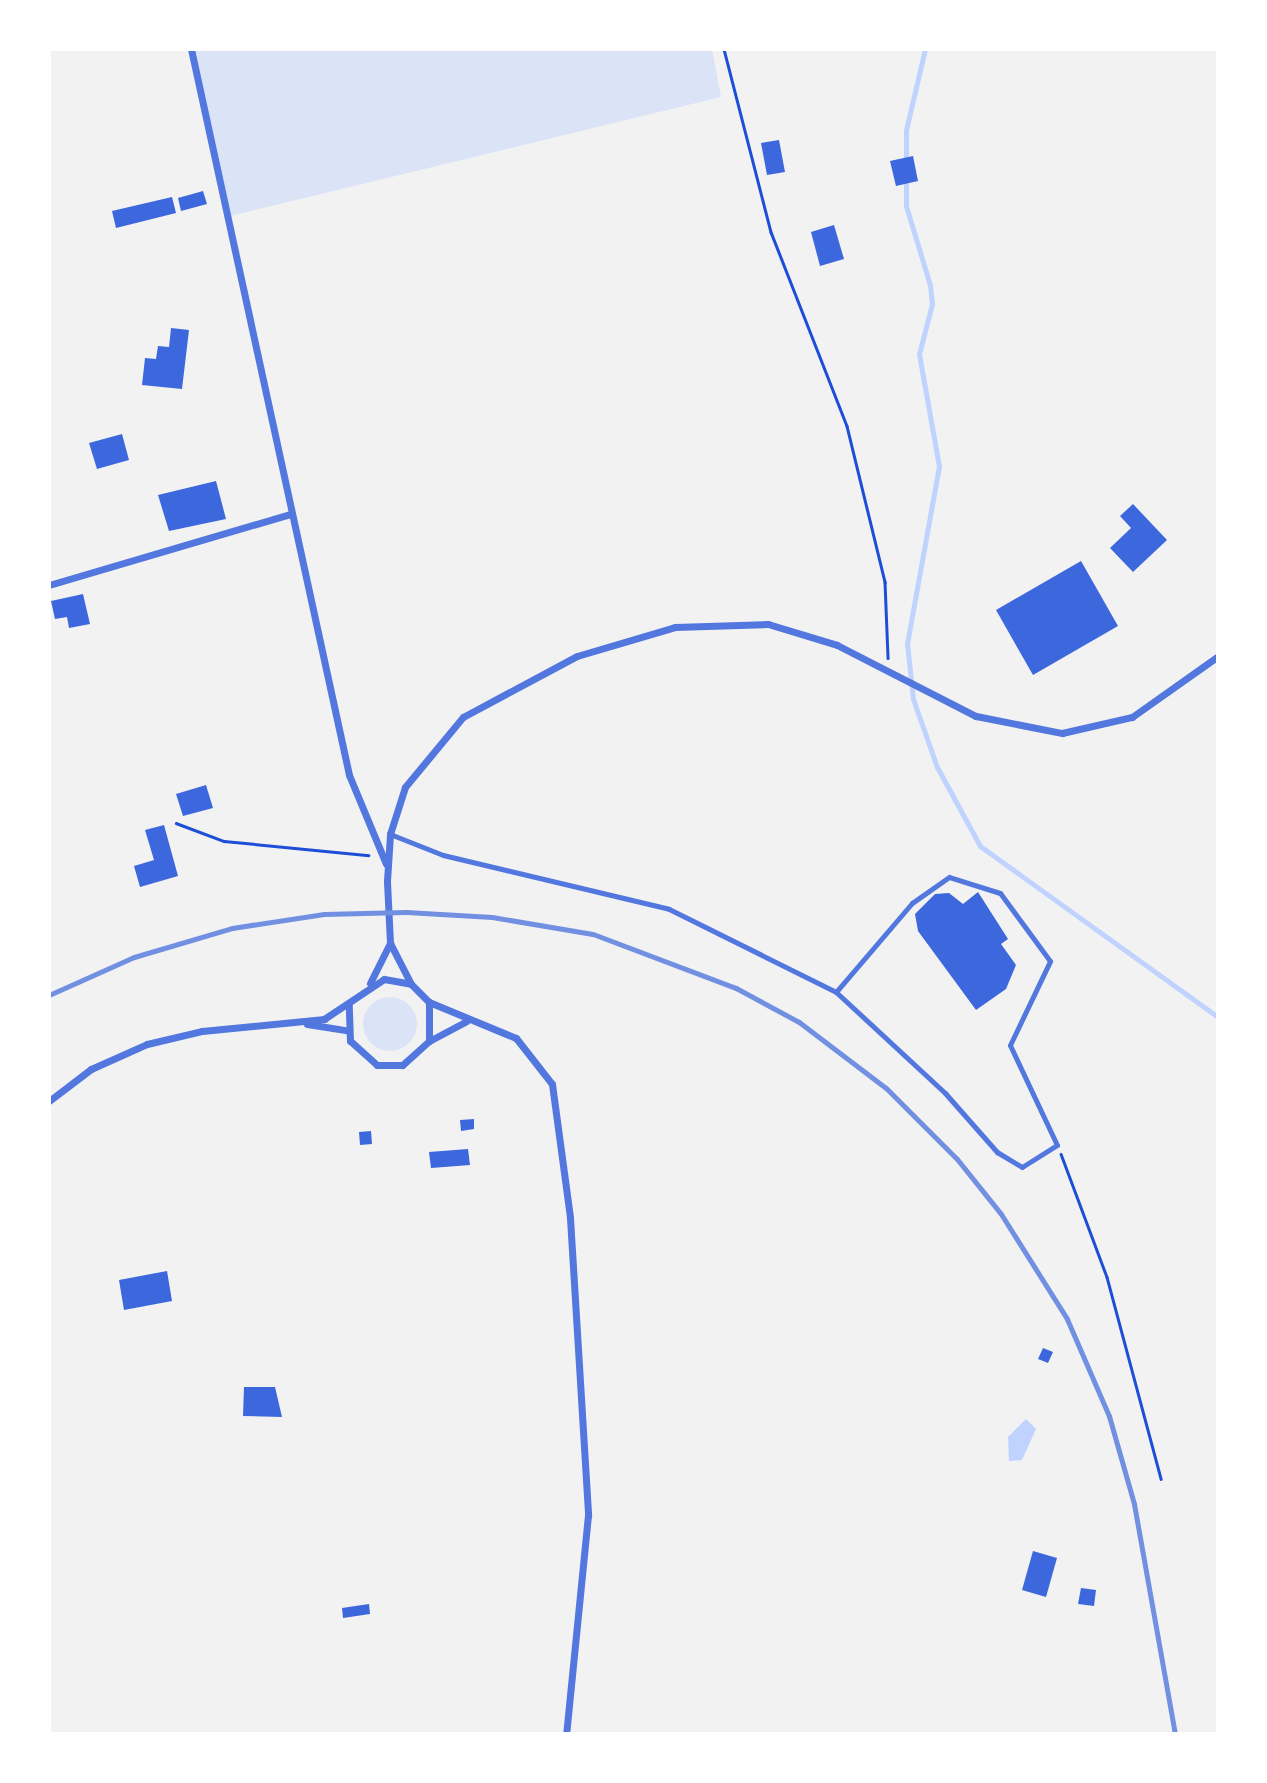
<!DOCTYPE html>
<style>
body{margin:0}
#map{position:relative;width:1267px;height:1783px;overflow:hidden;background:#f2f2f2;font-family:Rubik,sans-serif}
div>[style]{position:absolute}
.green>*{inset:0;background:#dbe4f7}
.round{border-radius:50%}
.water>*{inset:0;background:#bfd3fe}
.stream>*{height:5px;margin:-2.5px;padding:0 2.5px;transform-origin:2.5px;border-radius:2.5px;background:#bfd3fe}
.building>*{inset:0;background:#3d67dc}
.path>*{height:2.5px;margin:-1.25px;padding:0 1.25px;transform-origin:1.25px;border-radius:1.25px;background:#1d4ed8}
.service>*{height:5px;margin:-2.5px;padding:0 2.5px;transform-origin:2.5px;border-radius:2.5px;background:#5277de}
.minor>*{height:7px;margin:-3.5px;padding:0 3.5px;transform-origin:3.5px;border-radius:3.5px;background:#5277de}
.rail>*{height:5px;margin:-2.5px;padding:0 2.5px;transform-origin:2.5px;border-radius:2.5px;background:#7290e2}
span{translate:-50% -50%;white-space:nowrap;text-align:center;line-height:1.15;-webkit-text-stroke:5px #fff;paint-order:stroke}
.frame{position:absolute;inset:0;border:51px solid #fff;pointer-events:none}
</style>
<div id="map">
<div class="green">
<div style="clip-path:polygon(193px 49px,712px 49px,721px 97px,226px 217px)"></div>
<div class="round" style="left:363px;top:997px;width:54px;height:54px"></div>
</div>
<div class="water">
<div style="clip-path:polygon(1026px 1419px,1036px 1429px,1022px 1460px,1009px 1461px,1008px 1437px)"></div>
</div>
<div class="stream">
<div style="left:906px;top:162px;width:32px;rotate:-90deg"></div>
<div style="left:906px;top:130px;width:83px;rotate:-76.8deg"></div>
<div style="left:906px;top:178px;width:28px;rotate:90deg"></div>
<div style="left:906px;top:206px;width:83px;rotate:73.1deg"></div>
<div style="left:930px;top:285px;width:19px;rotate:84deg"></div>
<div style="left:932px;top:304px;width:52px;rotate:104.6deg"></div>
<div style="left:919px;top:354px;width:114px;rotate:79.9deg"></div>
<div style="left:939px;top:466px;width:180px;rotate:100.2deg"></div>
<div style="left:907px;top:643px;width:56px;rotate:83.9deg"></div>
<div style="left:913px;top:699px;width:72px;rotate:70.6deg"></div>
<div style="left:937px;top:767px;width:90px;rotate:61.4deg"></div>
<div style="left:980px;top:846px;width:293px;rotate:35.7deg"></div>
</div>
<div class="building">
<div style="clip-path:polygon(779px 140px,785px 172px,767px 175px,761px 143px)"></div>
<div style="clip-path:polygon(913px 156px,918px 181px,896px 186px,890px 161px)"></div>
<div style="clip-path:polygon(203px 191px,207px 204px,181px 211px,178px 198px)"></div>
<div style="clip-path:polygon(172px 197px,176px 213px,116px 228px,112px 211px)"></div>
<div style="clip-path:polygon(834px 225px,844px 259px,820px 266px,811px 232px)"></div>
<div style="clip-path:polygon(171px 328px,189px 330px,182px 389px,142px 385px,145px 358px,156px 359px,158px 346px,169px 347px)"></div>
<div style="clip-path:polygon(122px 434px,129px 460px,97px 469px,89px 443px)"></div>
<div style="clip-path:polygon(216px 481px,226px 519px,169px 531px,158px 495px)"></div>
<div style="clip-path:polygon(1133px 504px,1167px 540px,1133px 572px,1110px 548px,1131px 528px,1120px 516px)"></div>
<div style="clip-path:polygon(1081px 561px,1118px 626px,1033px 675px,996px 610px)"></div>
<div style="clip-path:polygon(83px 594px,90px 624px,69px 628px,67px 617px,55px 619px,51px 601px)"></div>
<div style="clip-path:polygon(206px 785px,213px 808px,183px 816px,176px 794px)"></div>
<div style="clip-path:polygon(164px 825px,178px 876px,140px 887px,134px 866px,154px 860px,145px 830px)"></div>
<div style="clip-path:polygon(978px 892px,1008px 939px,1001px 944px,1016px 965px,1006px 989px,976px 1010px,918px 931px,915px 914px,935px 894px,949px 893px,963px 904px)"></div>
<div style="clip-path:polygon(474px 1119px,474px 1129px,461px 1131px,460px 1120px)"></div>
<div style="clip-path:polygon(371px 1131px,372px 1144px,360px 1145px,359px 1132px)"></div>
<div style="clip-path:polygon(468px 1149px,470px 1165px,431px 1168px,429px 1152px)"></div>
<div style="clip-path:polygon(167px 1271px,172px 1301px,124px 1310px,119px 1280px)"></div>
<div style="clip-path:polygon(1043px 1348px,1053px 1352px,1048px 1363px,1038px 1359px)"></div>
<div style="clip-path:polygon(244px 1387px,275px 1387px,282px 1417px,243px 1416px)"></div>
<div style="clip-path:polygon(1033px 1551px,1057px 1558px,1046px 1597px,1022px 1590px)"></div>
<div style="clip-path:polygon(1081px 1588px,1096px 1590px,1094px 1606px,1078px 1604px)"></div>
<div style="clip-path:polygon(369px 1604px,370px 1614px,343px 1618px,342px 1608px)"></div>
</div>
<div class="path">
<div style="left:724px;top:49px;width:189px;rotate:75.6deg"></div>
<div style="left:771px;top:232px;width:208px;rotate:68.6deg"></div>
<div style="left:847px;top:426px;width:161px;rotate:76.3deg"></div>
<div style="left:885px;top:582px;width:76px;rotate:87.7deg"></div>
<div style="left:176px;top:823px;width:51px;rotate:20.6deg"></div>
<div style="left:224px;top:841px;width:145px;rotate:5.6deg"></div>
<div style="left:1061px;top:1154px;width:131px;rotate:69.5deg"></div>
<div style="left:1107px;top:1277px;width:209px;rotate:75deg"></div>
</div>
<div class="service">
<div style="left:390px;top:834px;width:57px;rotate:21.6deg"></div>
<div style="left:443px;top:855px;width:232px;rotate:13.4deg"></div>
<div style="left:669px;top:909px;width:186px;rotate:26.4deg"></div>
<div style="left:836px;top:992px;width:149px;rotate:42.8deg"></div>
<div style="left:945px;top:1093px;width:79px;rotate:48.6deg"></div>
<div style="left:997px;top:1152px;width:29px;rotate:31deg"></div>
<div style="left:1022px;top:1167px;width:41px;rotate:-32.2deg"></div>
<div style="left:1057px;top:1145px;width:110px;rotate:-115.2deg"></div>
<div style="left:1010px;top:1045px;width:93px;rotate:-64.5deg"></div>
<div style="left:1050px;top:961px;width:84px;rotate:-126.3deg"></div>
<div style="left:1000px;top:893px;width:53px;rotate:-162.6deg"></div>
<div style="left:949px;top:877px;width:45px;rotate:144.9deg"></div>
<div style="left:912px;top:903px;width:117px;rotate:130.5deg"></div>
</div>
<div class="minor">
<div style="left:191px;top:49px;width:743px;rotate:77.72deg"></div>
<div style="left:349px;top:775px;width:96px;rotate:67.4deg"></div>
<div style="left:49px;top:585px;width:252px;rotate:-16.4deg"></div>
<div style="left:370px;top:983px;width:45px;rotate:-63.4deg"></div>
<div style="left:411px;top:984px;width:46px;rotate:-117.1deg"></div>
<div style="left:390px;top:943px;width:62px;rotate:-92.8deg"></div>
<div style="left:387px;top:881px;width:47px;rotate:-86.3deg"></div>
<div style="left:390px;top:834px;width:49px;rotate:-72.3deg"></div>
<div style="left:405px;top:787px;width:91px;rotate:-50.4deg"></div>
<div style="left:463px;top:717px;width:129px;rotate:-28.2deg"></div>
<div style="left:577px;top:656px;width:102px;rotate:-16.5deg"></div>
<div style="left:675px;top:627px;width:93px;rotate:-1.8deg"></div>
<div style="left:768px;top:624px;width:72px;rotate:16.9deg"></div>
<div style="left:837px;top:645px;width:156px;rotate:27.1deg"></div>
<div style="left:976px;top:716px;width:88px;rotate:11.2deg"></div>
<div style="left:1062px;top:733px;width:72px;rotate:-12.9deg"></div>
<div style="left:1132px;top:717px;width:105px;rotate:-35.3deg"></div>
<div style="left:429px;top:1002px;width:94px;rotate:22.5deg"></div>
<div style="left:516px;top:1038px;width:58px;rotate:52deg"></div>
<div style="left:552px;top:1084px;width:135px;rotate:82.3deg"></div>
<div style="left:570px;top:1218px;width:298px;rotate:86.5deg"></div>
<div style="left:588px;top:1515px;width:220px;rotate:95.7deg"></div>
<div style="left:307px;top:1024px;width:39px;rotate:9deg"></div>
<div style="left:431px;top:1040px;width:40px;rotate:-28deg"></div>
<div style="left:49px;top:1101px;width:53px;rotate:-37.3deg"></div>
<div style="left:91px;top:1069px;width:61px;rotate:-24.1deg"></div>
<div style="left:147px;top:1044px;width:57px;rotate:-13.3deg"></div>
<div style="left:202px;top:1031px;width:123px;rotate:-5.6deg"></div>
<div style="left:324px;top:1019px;width:72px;rotate:-33.7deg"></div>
<div style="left:384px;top:979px;width:27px;rotate:10deg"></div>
<div style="left:411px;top:984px;width:25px;rotate:45deg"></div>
<div style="left:429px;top:1002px;width:39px;rotate:90deg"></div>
<div style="left:429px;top:1041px;width:36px;rotate:138deg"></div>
<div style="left:402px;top:1065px;width:25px;rotate:180deg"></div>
<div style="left:377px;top:1065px;width:36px;rotate:-138deg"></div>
<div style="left:350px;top:1041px;width:37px;rotate:-92deg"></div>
</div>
<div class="rail">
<div style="left:49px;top:995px;width:93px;rotate:-24.1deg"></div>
<div style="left:134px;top:957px;width:102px;rotate:-16.5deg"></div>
<div style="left:232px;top:928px;width:93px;rotate:-8.7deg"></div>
<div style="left:324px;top:914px;width:82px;rotate:-1.4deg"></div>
<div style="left:406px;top:912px;width:86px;rotate:3.3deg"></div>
<div style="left:492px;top:917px;width:102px;rotate:9.6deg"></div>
<div style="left:593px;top:934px;width:153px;rotate:20.7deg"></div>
<div style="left:736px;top:988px;width:72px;rotate:28.4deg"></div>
<div style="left:799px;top:1022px;width:109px;rotate:37.2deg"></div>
<div style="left:886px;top:1088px;width:100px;rotate:45deg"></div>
<div style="left:957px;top:1159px;width:70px;rotate:51.3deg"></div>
<div style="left:1001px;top:1214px;width:124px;rotate:57.8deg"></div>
<div style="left:1067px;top:1319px;width:106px;rotate:66.6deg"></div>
<div style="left:1109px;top:1416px;width:91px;rotate:74.1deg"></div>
<div style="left:1134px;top:1504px;width:234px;rotate:79.9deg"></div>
</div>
<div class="frame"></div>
</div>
